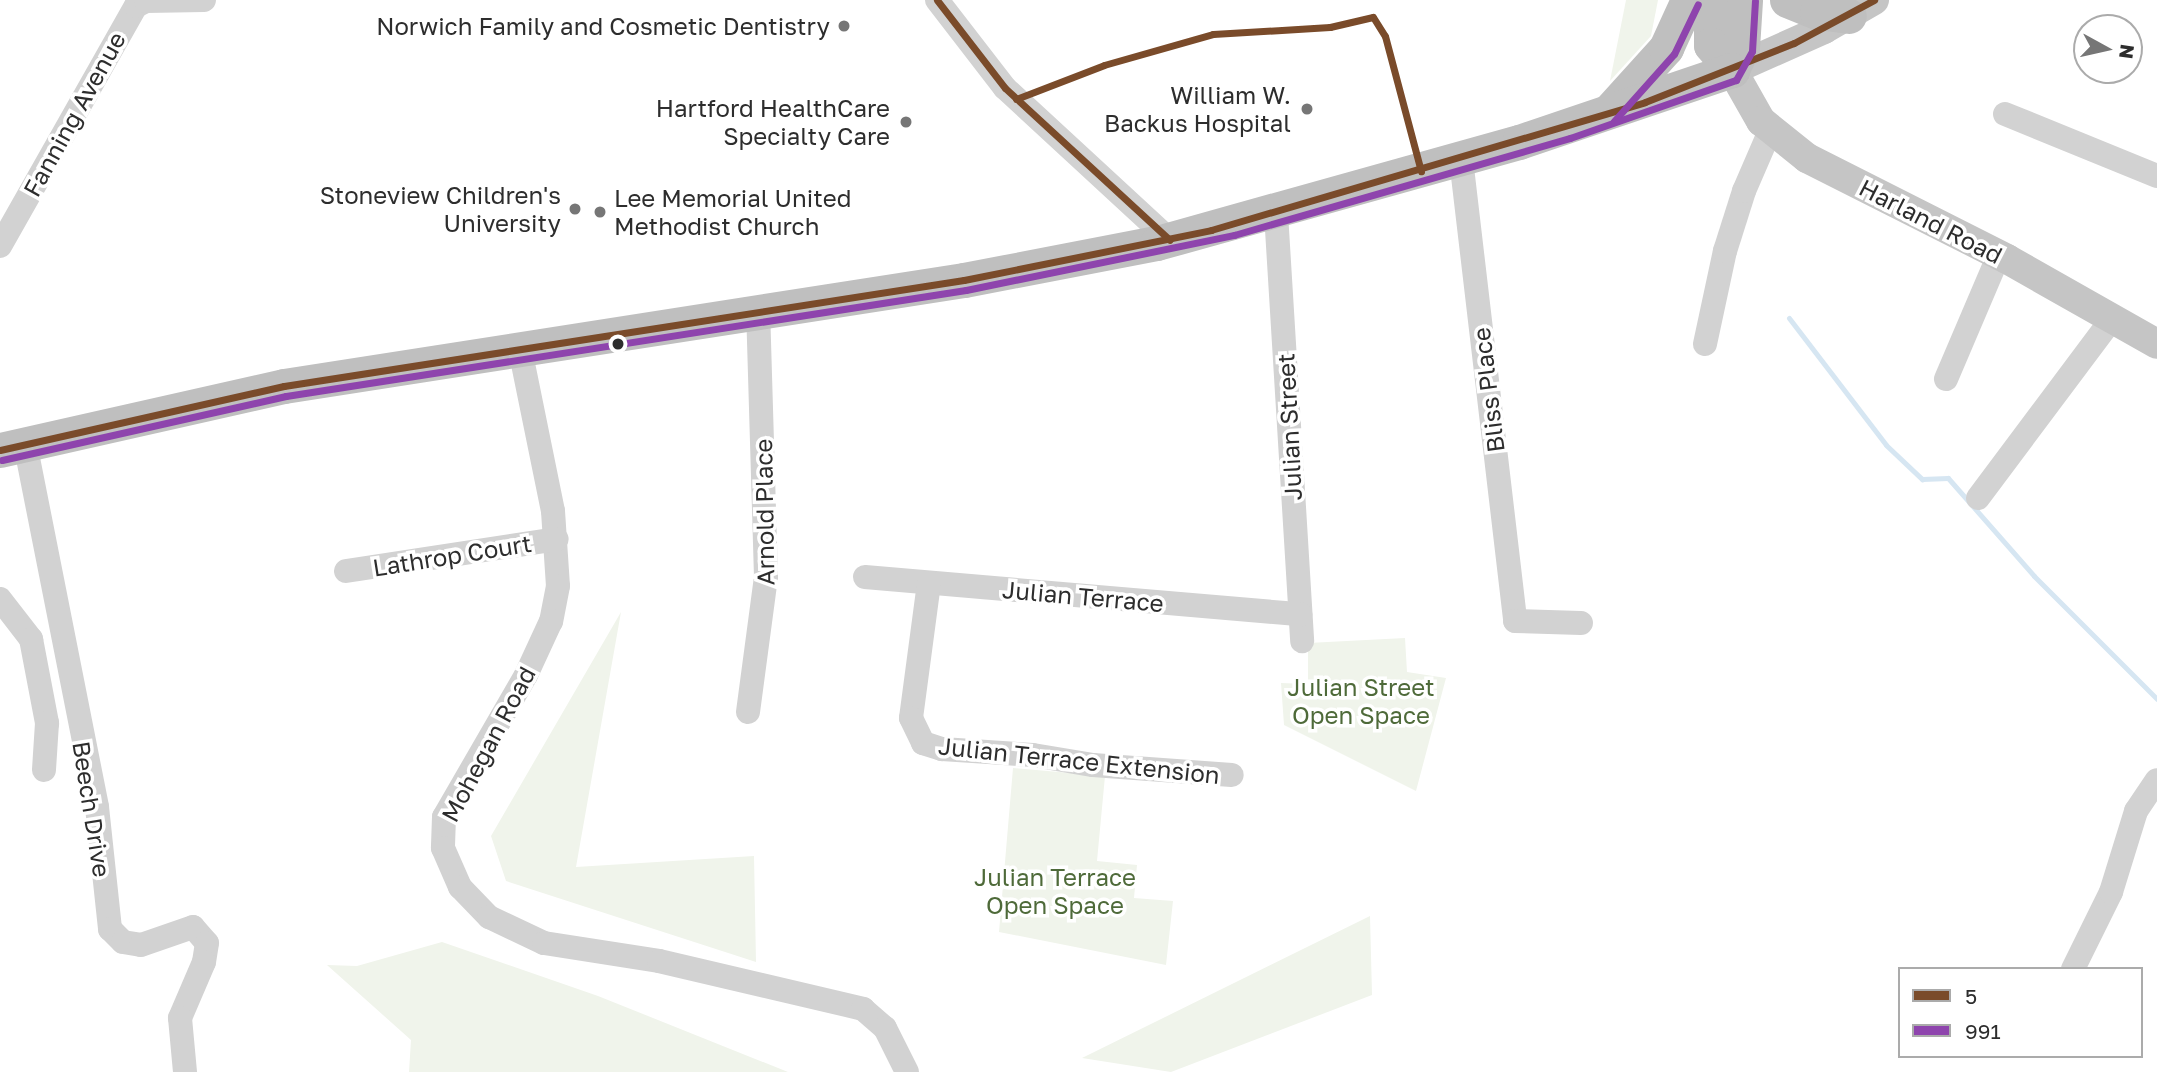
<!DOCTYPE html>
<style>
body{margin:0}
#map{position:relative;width:2157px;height:1072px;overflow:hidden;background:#fff;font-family:"Golos Text",sans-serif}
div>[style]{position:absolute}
.green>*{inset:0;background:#f0f4eb}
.stream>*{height:5px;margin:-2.5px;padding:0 2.5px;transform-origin:2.5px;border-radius:2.5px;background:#d6e6f2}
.minor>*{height:24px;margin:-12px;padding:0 12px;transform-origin:12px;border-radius:12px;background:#d2d2d2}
.major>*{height:30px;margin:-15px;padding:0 15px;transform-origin:15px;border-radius:15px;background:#c5c5c5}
.highway>*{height:35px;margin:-17.5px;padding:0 17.5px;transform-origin:17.5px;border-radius:17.5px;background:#bfbfbf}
.bus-1>*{height:7px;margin:-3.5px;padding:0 3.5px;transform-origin:3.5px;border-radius:3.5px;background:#7a4b2a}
.bus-2>*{height:7px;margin:-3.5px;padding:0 3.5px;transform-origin:3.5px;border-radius:3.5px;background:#8e44ad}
.dots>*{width:19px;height:19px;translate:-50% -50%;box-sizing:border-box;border:4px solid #fff;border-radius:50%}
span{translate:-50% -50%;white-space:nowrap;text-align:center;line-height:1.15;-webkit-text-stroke:7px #fff;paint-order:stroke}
.poi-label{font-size:24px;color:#2d2d2d}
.right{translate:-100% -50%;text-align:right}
.left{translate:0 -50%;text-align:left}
.street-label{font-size:24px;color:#2d2d2d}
.park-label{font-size:24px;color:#4e6a39}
.legend{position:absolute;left:1898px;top:967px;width:245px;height:91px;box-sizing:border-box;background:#fff;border:2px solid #ababab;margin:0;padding:9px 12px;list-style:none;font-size:21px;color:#2d2d2d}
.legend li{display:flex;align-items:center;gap:14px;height:35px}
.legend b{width:35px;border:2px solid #ababab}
.north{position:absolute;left:2073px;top:14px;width:70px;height:70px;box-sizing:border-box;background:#fff;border:2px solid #ababab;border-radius:50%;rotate:98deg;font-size:19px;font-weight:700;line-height:28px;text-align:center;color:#2d2d2d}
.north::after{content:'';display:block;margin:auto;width:24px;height:32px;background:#767676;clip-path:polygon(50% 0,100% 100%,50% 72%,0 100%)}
</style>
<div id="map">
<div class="green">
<div style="clip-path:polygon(1626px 0,1658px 0,1651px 36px,1610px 81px)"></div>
<div style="clip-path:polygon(621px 612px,576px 867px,754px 856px,756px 962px,506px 881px,491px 836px)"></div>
<div style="clip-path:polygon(1405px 638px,1407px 672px,1446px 678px,1416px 791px,1284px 725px,1281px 683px,1308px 684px,1308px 643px)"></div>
<div style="clip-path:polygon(1013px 768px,1105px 776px,1097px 861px,1137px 865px,1134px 898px,1173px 901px,1166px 965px,999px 932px)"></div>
<div style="clip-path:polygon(1370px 916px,1372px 995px,1171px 1072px,1082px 1058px)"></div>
<div style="clip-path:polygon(442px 942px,598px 996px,788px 1072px,409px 1072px,411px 1040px,327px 965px,357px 966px)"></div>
</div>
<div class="stream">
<div style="left:1789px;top:318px;width:160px;rotate:52.6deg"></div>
<div style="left:1886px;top:445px;width:50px;rotate:43.4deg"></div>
<div style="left:1922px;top:479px;width:26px;rotate:-2deg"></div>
<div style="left:1948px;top:478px;width:130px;rotate:48.7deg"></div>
<div style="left:2034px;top:576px;width:174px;rotate:45deg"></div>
</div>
<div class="minor">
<div style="left:937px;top:0;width:111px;rotate:52.3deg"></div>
<div style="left:1005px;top:88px;width:224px;rotate:42.7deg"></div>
<div style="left:2005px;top:114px;width:164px;rotate:22.2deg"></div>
<div style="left:1461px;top:159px;width:465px;rotate:83.3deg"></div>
<div style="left:1515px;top:621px;width:66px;rotate:1.7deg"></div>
<div style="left:1276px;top:213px;width:429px;rotate:86.5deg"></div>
<div style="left:0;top:246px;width:276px;rotate:-60.5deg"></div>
<div style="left:136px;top:6px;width:11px;rotate:-27deg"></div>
<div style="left:146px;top:1px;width:58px;rotate:-1deg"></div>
<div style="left:1705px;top:344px;width:95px;rotate:-77.9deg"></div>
<div style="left:1725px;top:251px;width:63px;rotate:-72.4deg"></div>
<div style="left:1744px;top:191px;width:65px;rotate:-66.6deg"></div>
<div style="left:520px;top:349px;width:165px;rotate:78.5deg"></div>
<div style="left:553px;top:511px;width:75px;rotate:86.2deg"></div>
<div style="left:558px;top:586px;width:36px;rotate:101deg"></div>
<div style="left:551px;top:621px;width:60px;rotate:114.8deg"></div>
<div style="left:526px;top:675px;width:164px;rotate:120deg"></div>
<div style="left:444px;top:817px;width:31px;rotate:92deg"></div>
<div style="left:443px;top:848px;width:43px;rotate:66.4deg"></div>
<div style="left:460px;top:887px;width:42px;rotate:46deg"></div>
<div style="left:489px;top:917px;width:61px;rotate:25.3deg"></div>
<div style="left:544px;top:943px;width:116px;rotate:8.9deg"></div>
<div style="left:659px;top:961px;width:210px;rotate:13.2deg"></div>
<div style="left:863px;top:1009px;width:29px;rotate:41deg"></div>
<div style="left:885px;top:1028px;width:49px;rotate:63.4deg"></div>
<div style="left:1946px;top:379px;width:135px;rotate:-66.9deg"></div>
<div style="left:25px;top:443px;width:371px;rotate:78.8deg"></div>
<div style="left:97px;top:807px;width:123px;rotate:83.9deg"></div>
<div style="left:110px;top:929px;width:18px;rotate:45deg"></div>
<div style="left:123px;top:942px;width:18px;rotate:9deg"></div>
<div style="left:141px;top:945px;width:55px;rotate:-19.1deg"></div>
<div style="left:193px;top:927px;width:21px;rotate:49deg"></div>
<div style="left:207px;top:943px;width:19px;rotate:99deg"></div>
<div style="left:204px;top:962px;width:61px;rotate:113.2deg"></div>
<div style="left:180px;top:1018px;width:54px;rotate:84.7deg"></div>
<div style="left:1978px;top:498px;width:222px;rotate:-53.2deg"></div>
<div style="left:346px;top:571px;width:213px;rotate:-8.6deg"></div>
<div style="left:865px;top:577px;width:437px;rotate:4.9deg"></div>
<div style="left:929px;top:583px;width:136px;rotate:97.6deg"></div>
<div style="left:911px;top:718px;width:28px;rotate:64deg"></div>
<div style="left:923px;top:743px;width:20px;rotate:18deg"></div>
<div style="left:942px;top:749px;width:91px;rotate:3.8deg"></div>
<div style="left:1033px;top:755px;width:61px;rotate:9.5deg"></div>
<div style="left:1093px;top:765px;width:139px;rotate:4.1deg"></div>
<div style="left:0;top:599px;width:51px;rotate:52.2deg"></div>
<div style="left:31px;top:639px;width:86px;rotate:79.2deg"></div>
<div style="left:47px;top:723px;width:47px;rotate:93.7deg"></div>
<div style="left:748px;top:712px;width:136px;rotate:-82.4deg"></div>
<div style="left:766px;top:577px;width:265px;rotate:-91.7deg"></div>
<div style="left:2073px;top:969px;width:86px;rotate:-63.7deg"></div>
<div style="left:2111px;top:892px;width:85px;rotate:-72.8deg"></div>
<div style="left:2136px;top:811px;width:37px;rotate:-56deg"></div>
</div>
<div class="major">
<div style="left:1874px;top:0;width:58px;rotate:149.9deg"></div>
<div style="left:1824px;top:29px;width:101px;rotate:156deg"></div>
<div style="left:1732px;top:70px;width:59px;rotate:60.4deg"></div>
<div style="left:1761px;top:121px;width:59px;rotate:38.8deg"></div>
<div style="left:1807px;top:158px;width:224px;rotate:26.8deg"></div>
<div style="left:2007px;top:259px;width:172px;rotate:29.5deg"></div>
</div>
<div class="highway">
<div style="left:1711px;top:0;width:45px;rotate:90deg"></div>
<div style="left:1711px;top:45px;width:33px;rotate:50deg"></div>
<div style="left:1787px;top:0;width:32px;rotate:22deg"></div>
<div style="left:1817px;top:12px;width:32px;rotate:7deg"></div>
<div style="left:1732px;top:70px;width:24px;rotate:-66deg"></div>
<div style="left:1742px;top:48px;width:48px;rotate:-86.4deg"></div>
<div style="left:1610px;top:110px;width:84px;rotate:-47.9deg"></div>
<div style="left:1666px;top:48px;width:53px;rotate:-65.4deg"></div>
<div style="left:0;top:450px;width:291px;rotate:-12.7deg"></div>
<div style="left:284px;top:386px;width:688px;rotate:-8.86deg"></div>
<div style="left:964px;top:280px;width:197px;rotate:-10.9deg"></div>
<div style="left:1157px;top:243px;width:376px;rotate:-15.6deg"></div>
<div style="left:1519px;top:142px;width:225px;rotate:-18.7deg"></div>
</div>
<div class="bus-1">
<div style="left:937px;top:0;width:111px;rotate:52.3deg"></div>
<div style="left:1005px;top:88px;width:224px;rotate:42.7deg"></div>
<div style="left:1016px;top:99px;width:94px;rotate:-21.1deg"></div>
<div style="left:1104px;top:65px;width:113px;rotate:-15.9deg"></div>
<div style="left:1213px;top:34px;width:117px;rotate:-3.4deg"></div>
<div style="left:1330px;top:27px;width:44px;rotate:-13.1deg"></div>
<div style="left:1373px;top:17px;width:22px;rotate:58deg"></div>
<div style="left:1385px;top:36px;width:140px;rotate:75.1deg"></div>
<div style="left:0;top:450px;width:291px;rotate:-12.7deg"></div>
<div style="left:284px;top:386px;width:688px;rotate:-8.86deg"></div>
<div style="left:964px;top:280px;width:252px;rotate:-11.4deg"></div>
<div style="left:1211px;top:230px;width:452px;rotate:-16.4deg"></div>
<div style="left:1645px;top:102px;width:160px;rotate:-21.6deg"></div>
<div style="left:1794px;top:43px;width:91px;rotate:-28.3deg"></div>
</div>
<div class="bus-2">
<div style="left:1614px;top:121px;width:90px;rotate:-48.2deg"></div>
<div style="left:1674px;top:54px;width:55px;rotate:-64.4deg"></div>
<div style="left:2px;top:460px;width:291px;rotate:-12.7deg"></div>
<div style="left:286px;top:396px;width:688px;rotate:-8.86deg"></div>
<div style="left:966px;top:290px;width:274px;rotate:-11.6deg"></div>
<div style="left:1234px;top:235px;width:350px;rotate:-16.1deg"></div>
<div style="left:1570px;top:138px;width:176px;rotate:-19.3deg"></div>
<div style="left:1736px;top:80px;width:33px;rotate:-61deg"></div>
<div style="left:1752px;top:51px;width:50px;rotate:-86.6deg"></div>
</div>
<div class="dots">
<div style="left:844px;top:26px;background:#767676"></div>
<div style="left:1307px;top:109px;background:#767676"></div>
<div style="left:906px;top:122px;background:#767676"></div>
<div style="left:575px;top:209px;background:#767676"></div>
<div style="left:600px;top:212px;background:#767676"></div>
<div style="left:618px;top:344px;background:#2d2d2d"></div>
</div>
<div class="poi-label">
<span class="right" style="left:830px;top:26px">Norwich Family and Cosmetic Dentistry</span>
<span class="right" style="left:1291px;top:109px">William W.<br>Backus Hospital</span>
<span class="right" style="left:890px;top:122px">Hartford HealthCare<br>Specialty Care</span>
<span class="right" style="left:561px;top:209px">Stoneview Children's<br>University</span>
<span class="left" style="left:614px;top:212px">Lee Memorial United<br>Methodist Church</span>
</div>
<div class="street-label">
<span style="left:74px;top:114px;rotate:-61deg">Fanning Avenue</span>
<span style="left:1931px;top:221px;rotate:27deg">Harland Road</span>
<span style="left:1488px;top:390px;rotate:-97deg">Bliss Place</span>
<span style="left:1289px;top:427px;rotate:-93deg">Julian Street</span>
<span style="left:764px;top:512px;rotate:-91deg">Arnold Place</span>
<span style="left:452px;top:555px;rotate:-9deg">Lathrop Court</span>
<span style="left:1083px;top:596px;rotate:5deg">Julian Terrace</span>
<span style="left:488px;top:744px;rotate:-62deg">Mohegan Road</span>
<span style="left:1079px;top:760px;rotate:6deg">Julian Terrace Extension</span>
<span style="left:92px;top:809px;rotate:81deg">Beech Drive</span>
</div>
<div class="park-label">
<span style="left:1361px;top:701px">Julian Street<br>Open Space</span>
<span style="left:1055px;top:891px">Julian Terrace<br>Open Space</span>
</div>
<ul class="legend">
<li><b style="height:9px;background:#7a4b2a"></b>5</li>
<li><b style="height:9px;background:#8e44ad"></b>991</li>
</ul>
<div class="north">N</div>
</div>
